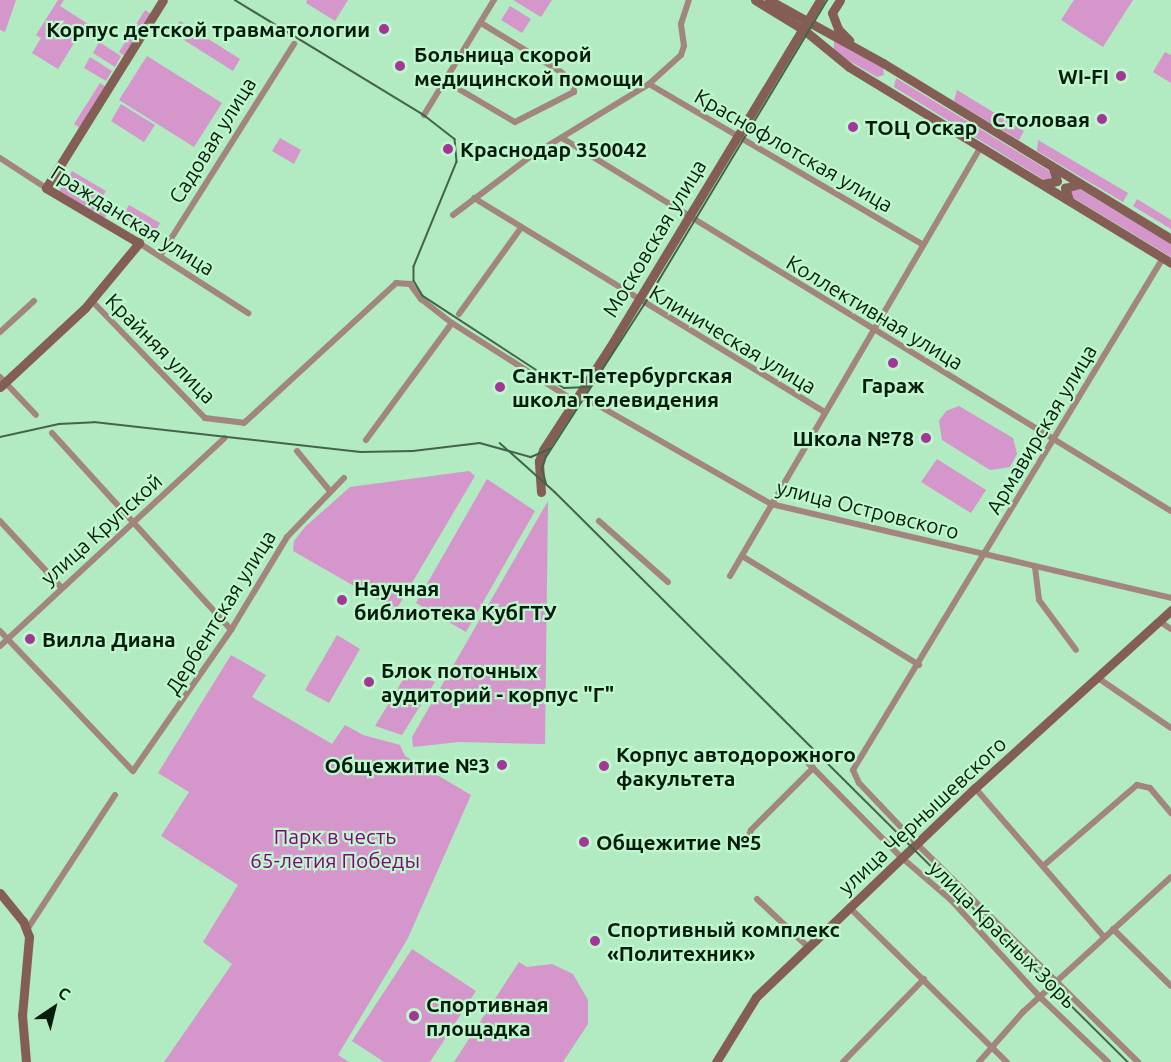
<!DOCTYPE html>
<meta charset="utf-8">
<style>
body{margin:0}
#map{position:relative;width:1171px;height:1062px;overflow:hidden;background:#b2eac1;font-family:Ubuntu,sans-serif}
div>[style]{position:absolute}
.green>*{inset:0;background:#d596cb}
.street>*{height:6px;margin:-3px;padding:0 3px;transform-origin:3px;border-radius:3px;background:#a2857f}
.secondary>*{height:9px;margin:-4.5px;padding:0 4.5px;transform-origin:4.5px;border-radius:4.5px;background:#845d54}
.tram>*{height:1.5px;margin:-0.75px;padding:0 0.75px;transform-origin:0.75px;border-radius:0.75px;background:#42644c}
.dots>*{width:16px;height:16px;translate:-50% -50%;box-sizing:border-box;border:3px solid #bff7ce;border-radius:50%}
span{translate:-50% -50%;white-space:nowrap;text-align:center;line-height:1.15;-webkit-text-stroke:4.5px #bff7ce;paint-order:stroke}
.poi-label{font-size:21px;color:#061c0d;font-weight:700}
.right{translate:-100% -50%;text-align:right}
.left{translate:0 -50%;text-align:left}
.street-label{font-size:21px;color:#061c0d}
.park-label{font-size:21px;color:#85027b}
.north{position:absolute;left:24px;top:978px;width:60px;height:60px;-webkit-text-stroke:4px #bff7ce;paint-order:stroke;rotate:35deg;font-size:16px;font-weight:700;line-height:24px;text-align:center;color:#061c0d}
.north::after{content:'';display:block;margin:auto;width:21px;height:27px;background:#061c0d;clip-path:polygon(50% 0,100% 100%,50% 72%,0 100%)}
</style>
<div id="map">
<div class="green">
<div style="clip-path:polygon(0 0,16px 0,5px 32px,0 30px)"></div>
<div style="clip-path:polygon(58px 0,64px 0,60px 6px,99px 31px,94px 40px,81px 32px,58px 69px,32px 53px,41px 38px,36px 35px)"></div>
<div style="clip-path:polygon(307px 0,348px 0,335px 21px,306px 3px)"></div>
<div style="clip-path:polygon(513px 0,552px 0,541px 17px)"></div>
<div style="clip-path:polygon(1074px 0,1133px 0,1103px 47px,1061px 20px)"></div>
<div style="clip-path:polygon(510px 6px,531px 19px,522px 33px,501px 20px)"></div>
<div style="clip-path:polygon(145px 10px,151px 14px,125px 56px,119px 52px)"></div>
<div style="clip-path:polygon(180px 21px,240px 59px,233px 71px,173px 33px)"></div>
<div style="clip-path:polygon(834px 40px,883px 68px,884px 75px,877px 77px,839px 55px,834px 50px)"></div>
<div style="clip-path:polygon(99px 42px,121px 56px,115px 67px,93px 53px)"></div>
<div style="clip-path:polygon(1165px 52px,1171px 55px,1171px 83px,1153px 72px)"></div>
<div style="clip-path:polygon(147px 56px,222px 103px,194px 147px,119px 100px)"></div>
<div style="clip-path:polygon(90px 57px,112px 71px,106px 81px,84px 68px)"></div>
<div style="clip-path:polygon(896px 78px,1051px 172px,1053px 177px,1046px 181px,894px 87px)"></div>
<div style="clip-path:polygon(100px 83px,105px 86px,80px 128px,74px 124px)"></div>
<div style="clip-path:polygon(957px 90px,1024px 131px,1019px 140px,954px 101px)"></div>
<div style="clip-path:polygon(121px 104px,155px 125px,144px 142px,111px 121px)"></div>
<div style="clip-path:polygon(280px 138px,301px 150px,294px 164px,272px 151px)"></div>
<div style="clip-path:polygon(1038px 140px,1128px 193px,1123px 202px,1037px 151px)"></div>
<div style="clip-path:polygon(72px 171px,106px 191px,99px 202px,66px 182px)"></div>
<div style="clip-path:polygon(62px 186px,107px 214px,104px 219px,59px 191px)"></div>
<div style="clip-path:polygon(1078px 188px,1171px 244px,1171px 257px,1072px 197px,1070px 189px)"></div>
<div style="clip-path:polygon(1137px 199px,1171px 220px,1171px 229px,1133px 206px)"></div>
<div style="clip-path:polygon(129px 205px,160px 223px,153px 235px,122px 216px)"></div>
<div style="clip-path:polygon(959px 406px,1013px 438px,1017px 454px,1010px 467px,990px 470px,942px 440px,939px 421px,946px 411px)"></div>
<div style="clip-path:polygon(937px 459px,986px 490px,971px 513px,921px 482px)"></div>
<div style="clip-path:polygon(469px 471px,475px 476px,396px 610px,293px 551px,294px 541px,305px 527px,350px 487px)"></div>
<div style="clip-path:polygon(487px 479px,535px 511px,466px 632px,416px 603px)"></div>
<div style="clip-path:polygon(548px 501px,545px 744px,459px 742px,413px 747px,412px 737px)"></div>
<div style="clip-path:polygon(337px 635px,360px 649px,329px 703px,305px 690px)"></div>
<div style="clip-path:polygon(231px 655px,266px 675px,252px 697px,332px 744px,345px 725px,363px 735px,400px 745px,405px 756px,471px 795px,408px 938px,338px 1055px,349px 1062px,164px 1062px,232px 964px,203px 942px,238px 885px,161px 836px,189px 792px,158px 773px)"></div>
<div style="clip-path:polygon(410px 668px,435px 682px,402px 735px,375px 726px)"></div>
<div style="clip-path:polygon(412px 949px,476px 991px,430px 1062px,384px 1062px,352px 1041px)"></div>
<div style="clip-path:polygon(519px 962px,527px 967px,552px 964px,573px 974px,588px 1000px,588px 1024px,563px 1062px,454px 1062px)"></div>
</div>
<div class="street">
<div style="left:445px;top:81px;width:81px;rotate:30.4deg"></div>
<div style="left:515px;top:122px;width:66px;rotate:-27deg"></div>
<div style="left:574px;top:92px;width:9px;rotate:-96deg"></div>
<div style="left:573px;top:83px;width:16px;rotate:-137deg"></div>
<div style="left:561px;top:72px;width:94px;rotate:-148.5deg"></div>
<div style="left:649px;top:84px;width:316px;rotate:30.4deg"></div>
<div style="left:424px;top:115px;width:135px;rotate:-58.7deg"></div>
<div style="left:562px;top:138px;width:714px;rotate:31.49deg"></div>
<div style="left:0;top:158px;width:55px;rotate:33.1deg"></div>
<div style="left:474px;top:198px;width:410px;rotate:31.4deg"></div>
<div style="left:453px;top:215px;width:98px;rotate:-37.1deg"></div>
<div style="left:531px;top:156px;width:138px;rotate:-31.4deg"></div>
<div style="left:649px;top:84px;width:43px;rotate:-42.2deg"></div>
<div style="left:681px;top:55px;width:9px;rotate:-72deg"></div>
<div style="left:684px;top:46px;width:22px;rotate:-98deg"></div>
<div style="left:681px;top:24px;width:25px;rotate:-72deg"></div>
<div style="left:139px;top:243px;width:130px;rotate:32.7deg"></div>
<div style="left:160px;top:256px;width:251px;rotate:-57.7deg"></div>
<div style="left:91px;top:300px;width:164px;rotate:46deg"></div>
<div style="left:205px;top:418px;width:39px;rotate:7deg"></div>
<div style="left:244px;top:423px;width:207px;rotate:-42.6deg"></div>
<div style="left:396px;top:283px;width:14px;rotate:4deg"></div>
<div style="left:410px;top:284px;width:19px;rotate:54deg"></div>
<div style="left:421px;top:299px;width:39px;rotate:38deg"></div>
<div style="left:452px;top:323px;width:147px;rotate:32.5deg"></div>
<div style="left:459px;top:314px;width:105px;rotate:-54.3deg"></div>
<div style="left:0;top:332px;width:46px;rotate:-42.4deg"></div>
<div style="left:0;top:377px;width:52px;rotate:46.5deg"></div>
<div style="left:580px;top:395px;width:220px;rotate:29.7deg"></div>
<div style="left:771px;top:504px;width:411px;rotate:13.2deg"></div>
<div style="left:52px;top:433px;width:266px;rotate:47.7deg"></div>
<div style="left:366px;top:440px;width:145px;rotate:-53.7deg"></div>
<div style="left:297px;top:451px;width:52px;rotate:50.5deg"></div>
<div style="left:0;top:521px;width:90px;rotate:47.3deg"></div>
<div style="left:599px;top:521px;width:92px;rotate:41.5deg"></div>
<div style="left:742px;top:556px;width:208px;rotate:31.6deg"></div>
<div style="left:1035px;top:567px;width:33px;rotate:83deg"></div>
<div style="left:1039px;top:600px;width:62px;rotate:53.5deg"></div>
<div style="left:730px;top:576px;width:498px;rotate:-59.7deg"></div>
<div style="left:1159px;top:621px;width:14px;rotate:34deg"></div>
<div style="left:0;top:631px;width:193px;rotate:46.5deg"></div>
<div style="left:133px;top:771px;width:172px;rotate:-55.2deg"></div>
<div style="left:231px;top:630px;width:109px;rotate:-58.9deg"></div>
<div style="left:287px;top:537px;width:82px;rotate:-46deg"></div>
<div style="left:0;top:646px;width:306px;rotate:-42.8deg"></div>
<div style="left:1098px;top:678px;width:88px;rotate:34.4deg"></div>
<div style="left:799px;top:754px;width:145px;rotate:45.3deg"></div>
<div style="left:901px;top:857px;width:66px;rotate:40.7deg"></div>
<div style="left:951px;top:900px;width:132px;rotate:47.5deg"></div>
<div style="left:1040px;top:997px;width:94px;rotate:43.7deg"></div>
<div style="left:975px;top:788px;width:197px;rotate:49.1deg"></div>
<div style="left:748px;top:839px;width:9px;rotate:-72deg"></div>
<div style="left:751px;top:830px;width:88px;rotate:-45deg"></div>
<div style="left:1043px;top:866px;width:124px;rotate:-40.8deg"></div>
<div style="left:1137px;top:785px;width:13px;rotate:13deg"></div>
<div style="left:1150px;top:788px;width:33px;rotate:50deg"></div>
<div style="left:757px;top:899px;width:69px;rotate:43.2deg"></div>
<div style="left:849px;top:907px;width:221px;rotate:44.5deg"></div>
<div style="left:28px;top:928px;width:159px;rotate:-56.8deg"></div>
<div style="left:1113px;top:929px;width:81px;rotate:44.5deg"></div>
<div style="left:843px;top:1062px;width:116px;rotate:-45.7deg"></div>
<div style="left:979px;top:1062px;width:67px;rotate:-48.7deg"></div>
<div style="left:1023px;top:1012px;width:200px;rotate:-42.4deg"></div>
<div style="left:1138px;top:1062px;width:312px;rotate:-135.4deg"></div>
<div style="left:916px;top:843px;width:83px;rotate:-133.5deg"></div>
<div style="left:859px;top:783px;width:14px;rotate:-115deg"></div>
<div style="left:853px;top:770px;width:599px;rotate:-58.81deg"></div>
</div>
<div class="secondary">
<div style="left:755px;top:0;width:57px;rotate:31.5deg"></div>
<div style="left:804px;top:30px;width:58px;rotate:39.4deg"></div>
<div style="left:849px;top:67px;width:377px;rotate:31.3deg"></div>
<div style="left:769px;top:0;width:130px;rotate:28.9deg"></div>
<div style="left:883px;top:63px;width:338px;rotate:31.4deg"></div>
<div style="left:840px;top:0;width:15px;rotate:122deg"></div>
<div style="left:832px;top:13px;width:17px;rotate:69deg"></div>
<div style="left:838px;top:29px;width:16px;rotate:45deg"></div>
<div style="left:1043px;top:184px;width:14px;rotate:-12deg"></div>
<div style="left:1057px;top:181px;width:14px;rotate:-107deg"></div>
<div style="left:1069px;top:200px;width:13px;rotate:-108deg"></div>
<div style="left:1065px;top:188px;width:15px;rotate:-16deg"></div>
<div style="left:0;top:387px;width:116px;rotate:-42.9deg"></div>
<div style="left:85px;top:308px;width:85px;rotate:-50.3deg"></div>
<div style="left:139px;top:243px;width:108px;rotate:-149.4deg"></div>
<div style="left:46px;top:188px;width:221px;rotate:-58.1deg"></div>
<div style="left:541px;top:492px;width:31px;rotate:-94deg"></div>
<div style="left:539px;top:461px;width:12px;rotate:-70deg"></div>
<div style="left:543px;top:450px;width:123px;rotate:-57deg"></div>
<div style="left:610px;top:347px;width:406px;rotate:-58.8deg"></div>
<div style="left:0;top:893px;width:36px;rotate:51deg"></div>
<div style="left:23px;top:921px;width:17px;rotate:69deg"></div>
<div style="left:29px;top:937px;width:78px;rotate:95.1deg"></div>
<div style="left:22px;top:1015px;width:47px;rotate:85.1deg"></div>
<div style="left:716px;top:1062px;width:76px;rotate:-58.4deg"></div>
<div style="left:756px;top:997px;width:303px;rotate:-43.7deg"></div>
<div style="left:975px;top:788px;width:265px;rotate:-42.2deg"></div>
</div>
<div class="tram">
<div style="left:235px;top:0;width:221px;rotate:31.3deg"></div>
<div style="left:424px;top:115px;width:39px;rotate:38deg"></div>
<div style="left:455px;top:139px;width:23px;rotate:85deg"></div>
<div style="left:457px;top:162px;width:113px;rotate:112.3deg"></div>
<div style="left:414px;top:267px;width:14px;rotate:90deg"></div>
<div style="left:414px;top:281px;width:17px;rotate:59deg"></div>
<div style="left:423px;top:296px;width:168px;rotate:33.1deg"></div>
<div style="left:564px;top:388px;width:25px;rotate:-2deg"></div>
<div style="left:589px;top:387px;width:21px;rotate:-39deg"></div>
<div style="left:0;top:437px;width:60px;rotate:-12.4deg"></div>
<div style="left:59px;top:424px;width:35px;rotate:-3deg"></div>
<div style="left:94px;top:422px;width:268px;rotate:6.4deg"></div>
<div style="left:360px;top:452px;width:53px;rotate:-1.1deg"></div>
<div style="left:413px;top:451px;width:67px;rotate:-6.8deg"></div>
<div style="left:480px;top:443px;width:53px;rotate:15.4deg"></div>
<div style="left:531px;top:457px;width:21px;rotate:-23deg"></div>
<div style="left:500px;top:443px;width:74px;rotate:41.7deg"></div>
<div style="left:555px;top:492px;width:808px;rotate:44.85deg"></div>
<div style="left:546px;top:484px;width:16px;rotate:-105deg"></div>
<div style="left:542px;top:469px;width:13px;rotate:-72deg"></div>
<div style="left:546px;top:457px;width:181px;rotate:-57.2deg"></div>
<div style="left:644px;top:305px;width:356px;rotate:-59deg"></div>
</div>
<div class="dots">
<div style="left:384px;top:29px;background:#a33797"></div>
<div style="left:400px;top:66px;background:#a33797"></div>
<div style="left:1121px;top:76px;background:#a33797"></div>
<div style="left:1102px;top:119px;background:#a33797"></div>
<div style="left:853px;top:127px;background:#a33797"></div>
<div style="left:448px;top:149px;background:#a33797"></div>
<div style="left:893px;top:363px;background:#a33797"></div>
<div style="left:500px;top:387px;background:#a33797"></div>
<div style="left:926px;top:438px;background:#a33797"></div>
<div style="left:342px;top:600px;background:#a33797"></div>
<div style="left:30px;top:639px;background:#a33797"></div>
<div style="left:369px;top:682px;background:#a33797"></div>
<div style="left:502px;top:765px;background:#a33797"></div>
<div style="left:604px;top:766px;background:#a33797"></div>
<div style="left:584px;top:842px;background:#a33797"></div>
<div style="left:595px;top:941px;background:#a33797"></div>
<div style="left:414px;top:1016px;background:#a33797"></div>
</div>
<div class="poi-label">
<span class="right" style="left:370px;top:29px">Корпус детской травматологии</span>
<span class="left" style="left:414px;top:66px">Больница скорой<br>медицинской помощи</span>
<span class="right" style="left:1109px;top:76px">WI-FI</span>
<span class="right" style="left:1090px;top:119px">Столовая</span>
<span class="left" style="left:865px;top:127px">ТОЦ Оскар</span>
<span class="left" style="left:460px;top:149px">Краснодар 350042</span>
<span class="left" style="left:512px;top:387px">Санкт-Петербургская<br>школа телевидения</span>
<span style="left:893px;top:385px">Гараж</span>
<span class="right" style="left:914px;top:438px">Школа №78</span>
<span class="left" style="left:354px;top:600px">Научная<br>библиотека КубГТУ</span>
<span class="left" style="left:42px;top:639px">Вилла Диана</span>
<span class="left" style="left:381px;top:682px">Блок поточных<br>аудиторий - корпус "Г"</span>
<span class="left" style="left:616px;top:766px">Корпус автодорожного<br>факультета</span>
<span class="right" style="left:490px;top:765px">Общежитие №3</span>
<span class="left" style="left:596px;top:842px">Общежитие №5</span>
<span class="left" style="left:607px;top:941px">Спортивный комплекс<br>«Политехник»</span>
<span class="left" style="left:426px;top:1016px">Спортивная<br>площадка</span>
</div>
<div class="street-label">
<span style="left:212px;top:140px;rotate:-58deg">Садовая улица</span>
<span style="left:794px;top:150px;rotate:30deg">Краснофлотская улица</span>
<span style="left:133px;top:220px;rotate:32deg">Гражданская улица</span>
<span style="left:654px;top:238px;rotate:-59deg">Московская улица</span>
<span style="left:875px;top:312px;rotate:31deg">Коллективная улица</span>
<span style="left:733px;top:339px;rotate:31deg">Клиническая улица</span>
<span style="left:161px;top:348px;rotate:45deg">Крайняя улица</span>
<span style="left:1041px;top:429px;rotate:-59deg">Армавирская улица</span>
<span style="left:868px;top:509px;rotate:14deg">улица Островского</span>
<span style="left:101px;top:529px;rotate:-42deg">улица Крупской</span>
<span style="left:220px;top:612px;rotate:-58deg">Дербентская улица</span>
<span style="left:922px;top:815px;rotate:-43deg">улица Чернышевского</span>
<span style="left:1003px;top:934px;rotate:45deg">улица Красных Зорь</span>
</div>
<div class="park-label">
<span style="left:335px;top:848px">Парк в честь<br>65-летия Победы</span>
</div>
<div class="north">С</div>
</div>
